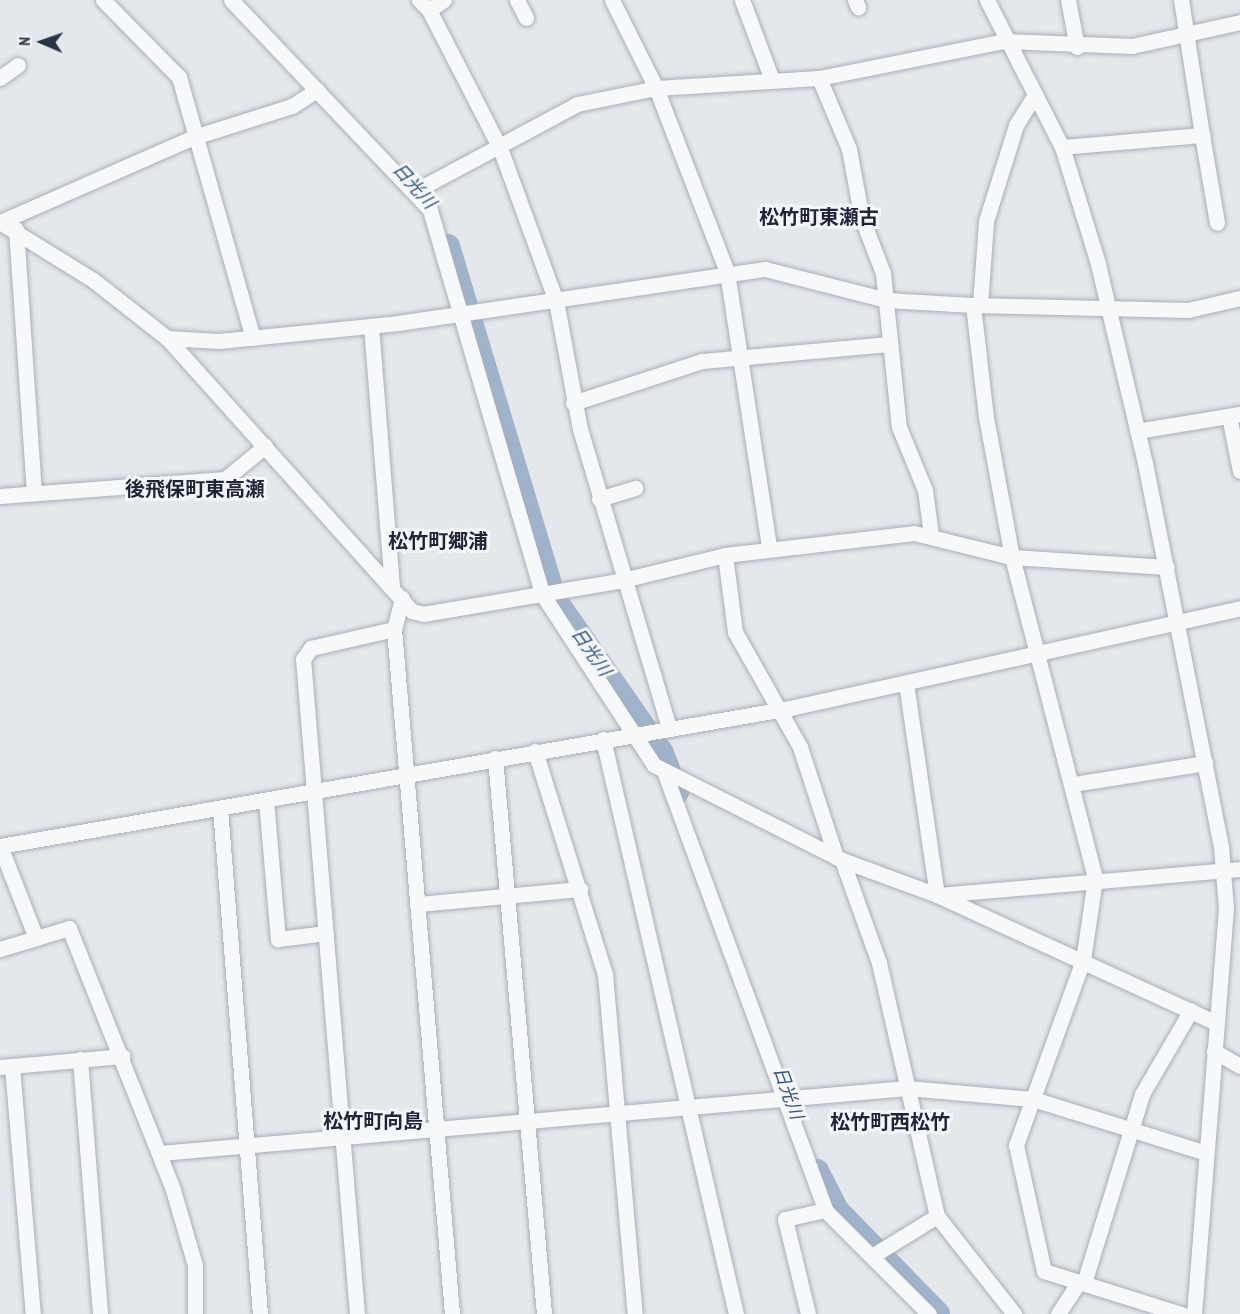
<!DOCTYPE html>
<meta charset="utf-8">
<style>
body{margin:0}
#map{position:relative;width:1240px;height:1314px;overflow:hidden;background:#e4e7ec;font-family:"PT Sans Narrow","Noto Sans JP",sans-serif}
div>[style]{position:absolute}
.river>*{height:24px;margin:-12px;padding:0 12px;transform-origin:12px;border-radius:12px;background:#9fb4cc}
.roads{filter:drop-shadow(0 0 2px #a9aeb7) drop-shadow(0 0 2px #a9aeb7)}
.minor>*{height:15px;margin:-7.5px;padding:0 7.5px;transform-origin:7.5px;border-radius:7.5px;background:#f7f8fa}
span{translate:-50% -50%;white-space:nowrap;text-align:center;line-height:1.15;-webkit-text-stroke:6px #f4f6f9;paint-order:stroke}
.water-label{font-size:18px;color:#34527a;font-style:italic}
.quarter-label{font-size:20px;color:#1d2536;font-weight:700}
.north{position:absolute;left:12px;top:12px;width:60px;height:60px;-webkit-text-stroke:4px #f4f6f9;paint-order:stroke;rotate:272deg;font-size:16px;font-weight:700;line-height:24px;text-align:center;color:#2b3445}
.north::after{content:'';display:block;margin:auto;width:21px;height:27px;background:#2b3445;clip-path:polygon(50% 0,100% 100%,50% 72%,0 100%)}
</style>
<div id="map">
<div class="river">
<div style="left:448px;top:246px;width:368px;rotate:73.2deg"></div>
<div style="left:554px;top:598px;width:189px;rotate:55.1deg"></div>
<div style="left:662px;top:753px;width:42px;rotate:69deg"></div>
<div style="left:817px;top:1171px;width:44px;rotate:62.9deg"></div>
<div style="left:837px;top:1210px;width:145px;rotate:45.8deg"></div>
</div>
<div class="roads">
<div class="minor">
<div style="left:103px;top:0;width:108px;rotate:45.4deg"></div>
<div style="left:179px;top:77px;width:271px;rotate:74.2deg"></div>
<div style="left:231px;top:0;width:289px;rotate:46.5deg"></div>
<div style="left:430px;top:210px;width:400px;rotate:73.7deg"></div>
<div style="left:542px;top:594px;width:204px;rotate:56.8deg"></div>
<div style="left:654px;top:765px;width:211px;rotate:26.8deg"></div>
<div style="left:842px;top:860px;width:101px;rotate:20.2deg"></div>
<div style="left:937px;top:895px;width:307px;rotate:24.6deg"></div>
<div style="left:419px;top:0;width:14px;rotate:45deg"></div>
<div style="left:429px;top:10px;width:18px;rotate:-34deg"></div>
<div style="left:517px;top:0;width:20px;rotate:63deg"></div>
<div style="left:612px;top:0;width:98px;rotate:63.4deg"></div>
<div style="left:656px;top:88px;width:197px;rotate:68.9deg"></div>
<div style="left:727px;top:272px;width:279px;rotate:81.3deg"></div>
<div style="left:742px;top:0;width:85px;rotate:69.4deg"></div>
<div style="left:855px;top:0;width:8px;rotate:67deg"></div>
<div style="left:987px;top:0;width:165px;rotate:63deg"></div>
<div style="left:1062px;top:147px;width:118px;rotate:72.8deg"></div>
<div style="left:1097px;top:260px;width:209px;rotate:76.7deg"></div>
<div style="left:1145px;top:463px;width:391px;rotate:78.8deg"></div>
<div style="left:1221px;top:847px;width:61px;rotate:85.3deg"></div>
<div style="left:1226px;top:908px;width:407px;rotate:94.5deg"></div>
<div style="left:1068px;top:0;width:48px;rotate:79.2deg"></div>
<div style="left:429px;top:10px;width:155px;rotate:62.8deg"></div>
<div style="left:500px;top:148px;width:163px;rotate:69.9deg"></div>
<div style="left:556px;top:301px;width:130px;rotate:79.4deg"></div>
<div style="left:580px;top:429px;width:311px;rotate:73.4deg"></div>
<div style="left:0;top:78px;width:22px;rotate:-36deg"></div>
<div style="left:819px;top:78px;width:77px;rotate:67.1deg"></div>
<div style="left:849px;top:149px;width:71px;rotate:79.5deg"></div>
<div style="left:862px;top:219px;width:58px;rotate:68.7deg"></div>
<div style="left:883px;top:273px;width:155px;rotate:84.1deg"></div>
<div style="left:899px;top:427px;width:68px;rotate:67.6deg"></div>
<div style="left:925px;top:490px;width:45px;rotate:82.4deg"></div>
<div style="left:1202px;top:135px;width:89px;rotate:80.3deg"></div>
<div style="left:1062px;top:147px;width:141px;rotate:-4.9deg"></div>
<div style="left:1202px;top:135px;width:137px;rotate:-98.8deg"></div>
<div style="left:415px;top:191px;width:184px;rotate:-28.2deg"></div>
<div style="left:577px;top:104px;width:81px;rotate:-11.4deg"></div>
<div style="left:656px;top:88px;width:163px;rotate:-3.5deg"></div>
<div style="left:819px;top:78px;width:190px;rotate:-11.3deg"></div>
<div style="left:1005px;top:41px;width:127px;rotate:2.3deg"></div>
<div style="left:1132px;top:46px;width:111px;rotate:-12.5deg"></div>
<div style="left:0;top:222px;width:212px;rotate:-23.7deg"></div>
<div style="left:194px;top:137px;width:103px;rotate:-17.6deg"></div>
<div style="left:292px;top:106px;width:30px;rotate:-33deg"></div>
<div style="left:1px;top:223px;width:108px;rotate:31.8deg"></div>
<div style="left:93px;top:280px;width:94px;rotate:38.1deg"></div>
<div style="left:167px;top:338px;width:367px;rotate:48.1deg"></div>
<div style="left:412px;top:611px;width:11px;rotate:15deg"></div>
<div style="left:423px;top:614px;width:203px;rotate:-9.6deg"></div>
<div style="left:623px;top:580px;width:105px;rotate:-13.8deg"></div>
<div style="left:725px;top:555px;width:190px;rotate:-6.6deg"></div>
<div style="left:914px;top:533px;width:101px;rotate:13.8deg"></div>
<div style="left:1012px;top:557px;width:155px;rotate:3.7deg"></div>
<div style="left:16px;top:229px;width:264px;rotate:86.1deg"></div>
<div style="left:973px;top:305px;width:113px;rotate:83.4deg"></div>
<div style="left:986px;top:417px;width:142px;rotate:79.5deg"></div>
<div style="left:1012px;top:557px;width:333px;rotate:75.5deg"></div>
<div style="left:1095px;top:879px;width:82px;rotate:98.4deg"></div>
<div style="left:1083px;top:960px;width:197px;rotate:109.9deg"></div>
<div style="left:1016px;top:1145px;width:129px;rotate:77.5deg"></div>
<div style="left:1044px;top:1271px;width:144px;rotate:17.4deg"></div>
<div style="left:980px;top:305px;width:84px;rotate:-85.9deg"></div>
<div style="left:986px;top:221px;width:101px;rotate:-72.6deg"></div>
<div style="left:1016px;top:125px;width:34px;rotate:-58deg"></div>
<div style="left:371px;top:326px;width:262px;rotate:85.4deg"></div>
<div style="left:167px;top:338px;width:52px;rotate:3.3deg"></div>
<div style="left:219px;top:341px;width:180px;rotate:-5.7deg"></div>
<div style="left:398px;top:323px;width:371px;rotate:-8.4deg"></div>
<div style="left:765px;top:269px;width:126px;rotate:14.3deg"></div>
<div style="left:887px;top:300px;width:86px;rotate:3.3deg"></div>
<div style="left:973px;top:305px;width:215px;rotate:1.3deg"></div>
<div style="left:1188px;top:310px;width:53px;rotate:-13deg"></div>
<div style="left:573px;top:403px;width:136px;rotate:-18deg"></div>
<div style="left:702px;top:361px;width:188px;rotate:-5.2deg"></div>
<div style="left:1229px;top:416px;width:56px;rotate:78.7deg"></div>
<div style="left:1137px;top:431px;width:104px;rotate:-9.4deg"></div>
<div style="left:0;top:496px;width:226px;rotate:-4.3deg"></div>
<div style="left:225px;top:479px;width:52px;rotate:-39.5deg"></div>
<div style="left:599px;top:499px;width:38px;rotate:-17deg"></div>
<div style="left:725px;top:555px;width:78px;rotate:82.6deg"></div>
<div style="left:735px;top:632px;width:132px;rotate:60.5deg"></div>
<div style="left:800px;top:747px;width:116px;rotate:71.9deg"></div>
<div style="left:402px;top:598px;width:32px;rotate:104deg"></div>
<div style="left:394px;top:629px;width:687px;rotate:85.16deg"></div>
<div style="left:906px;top:683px;width:214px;rotate:81.7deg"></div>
<div style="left:937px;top:895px;width:304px;rotate:-4.9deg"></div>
<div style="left:603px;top:739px;width:590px;rotate:76.98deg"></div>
<div style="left:535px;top:751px;width:234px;rotate:72.6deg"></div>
<div style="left:605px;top:974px;width:341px;rotate:85deg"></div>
<div style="left:495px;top:758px;width:558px;rotate:84.96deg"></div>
<div style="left:665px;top:774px;width:464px;rotate:69.8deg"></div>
<div style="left:825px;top:1210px;width:147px;rotate:45deg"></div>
<div style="left:1074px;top:784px;width:133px;rotate:-9.1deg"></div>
<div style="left:266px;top:800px;width:140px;rotate:85.1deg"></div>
<div style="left:278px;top:939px;width:48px;rotate:-7.1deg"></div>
<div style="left:220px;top:808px;width:508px;rotate:85.48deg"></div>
<div style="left:0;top:846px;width:802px;rotate:-9.91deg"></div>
<div style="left:790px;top:708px;width:461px;rotate:-12.5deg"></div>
<div style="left:0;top:846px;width:99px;rotate:68.6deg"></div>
<div style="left:842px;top:860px;width:109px;rotate:70.2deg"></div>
<div style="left:879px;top:963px;width:260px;rotate:77.1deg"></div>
<div style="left:937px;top:1216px;width:125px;rotate:51.8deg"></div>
<div style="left:418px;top:904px;width:163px;rotate:-5.3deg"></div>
<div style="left:0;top:949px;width:72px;rotate:-16.9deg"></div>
<div style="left:69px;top:928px;width:282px;rotate:68.3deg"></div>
<div style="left:173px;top:1190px;width:78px;rotate:73.7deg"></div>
<div style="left:195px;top:1265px;width:49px;rotate:90deg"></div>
<div style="left:1214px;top:1051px;width:30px;rotate:30deg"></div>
<div style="left:80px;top:1059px;width:256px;rotate:85.5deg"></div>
<div style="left:12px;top:1066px;width:249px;rotate:85.2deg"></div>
<div style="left:0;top:1067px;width:123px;rotate:-5.1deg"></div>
<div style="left:160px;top:1153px;width:750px;rotate:-4.97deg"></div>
<div style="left:907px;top:1088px;width:126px;rotate:5deg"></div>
<div style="left:1033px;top:1099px;width:181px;rotate:17.3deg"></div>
<div style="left:872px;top:1256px;width:76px;rotate:-31.6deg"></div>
<div style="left:1084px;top:1283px;width:198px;rotate:-72.9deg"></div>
<div style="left:1142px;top:1094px;width:97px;rotate:-59.7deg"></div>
<div style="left:357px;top:1314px;width:657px;rotate:-94.71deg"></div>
<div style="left:303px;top:659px;width:14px;rotate:-54deg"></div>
<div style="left:311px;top:648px;width:85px;rotate:-12.9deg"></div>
<div style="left:808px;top:1314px;width:98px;rotate:-103.6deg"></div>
<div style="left:785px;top:1219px;width:41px;rotate:-12.7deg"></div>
<div style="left:1058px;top:1314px;width:38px;rotate:-57deg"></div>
</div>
</div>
<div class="water-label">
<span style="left:414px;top:186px;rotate:48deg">日光川</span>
<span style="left:591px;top:652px;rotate:55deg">日光川</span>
<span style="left:788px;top:1093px;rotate:70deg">日光川</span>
</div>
<div class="quarter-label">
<span style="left:819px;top:217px">松竹町東瀬古</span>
<span style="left:195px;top:489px">後飛保町東高瀬</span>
<span style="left:438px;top:541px">松竹町郷浦</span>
<span style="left:373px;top:1121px">松竹町向島</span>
<span style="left:890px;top:1122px">松竹町西松竹</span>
</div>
<div class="north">N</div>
</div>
